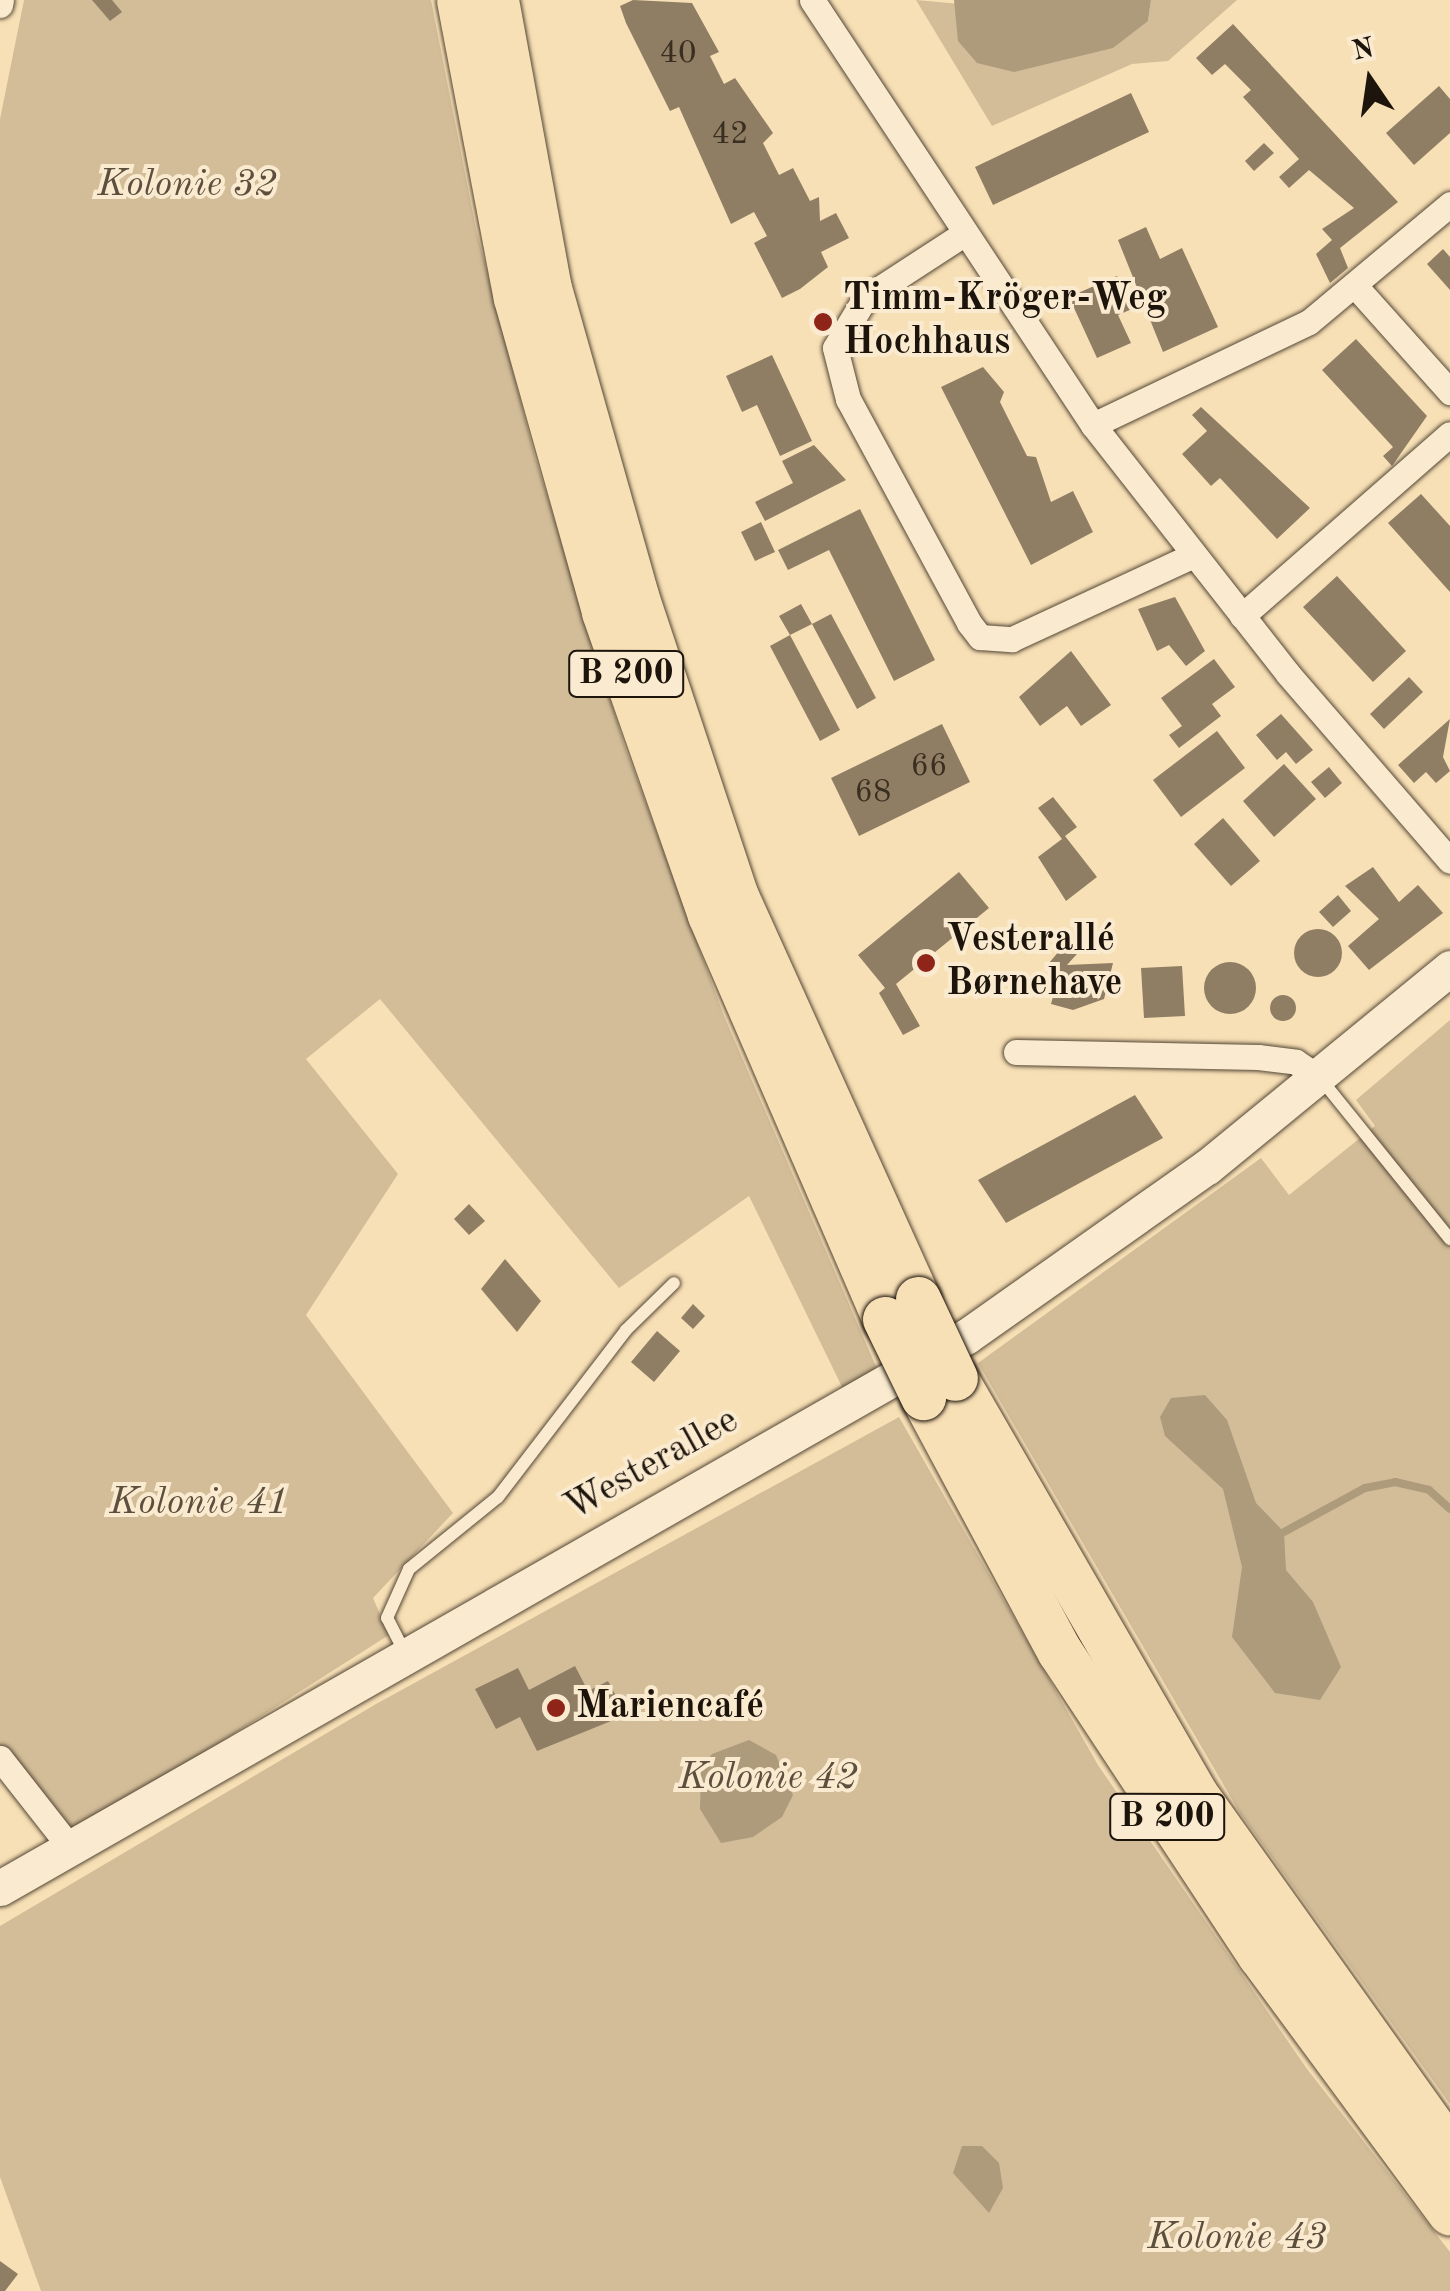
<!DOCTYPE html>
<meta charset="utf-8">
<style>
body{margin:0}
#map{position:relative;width:1450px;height:2291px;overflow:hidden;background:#f8e0b6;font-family:"Old Standard TT",serif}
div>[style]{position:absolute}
.green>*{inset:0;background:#d3bd99}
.water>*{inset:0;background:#ae9b7c}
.stream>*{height:8px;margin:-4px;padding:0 4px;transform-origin:4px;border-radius:4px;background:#ae9b7c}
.building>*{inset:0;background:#8f7e64}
.round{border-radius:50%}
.roads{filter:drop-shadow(0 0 2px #544736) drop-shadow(0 0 2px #544736)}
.lane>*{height:12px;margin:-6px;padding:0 6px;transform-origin:6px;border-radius:6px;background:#faebd0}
.street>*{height:25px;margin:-12.5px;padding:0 12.5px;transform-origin:12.5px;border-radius:12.5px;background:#faebd0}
.secondary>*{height:35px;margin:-17.5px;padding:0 17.5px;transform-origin:17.5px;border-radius:17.5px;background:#faebd0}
.highway>*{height:45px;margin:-22.5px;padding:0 22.5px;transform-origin:22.5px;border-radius:22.5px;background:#f8e0b6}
.bridges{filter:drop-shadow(0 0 2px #1d140b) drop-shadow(0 0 2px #1d140b)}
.highway-bridge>*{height:45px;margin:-22.5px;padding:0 22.5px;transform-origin:22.5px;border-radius:22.5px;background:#f8e0b6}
.dots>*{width:28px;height:28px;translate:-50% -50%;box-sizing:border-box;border:5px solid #faebd0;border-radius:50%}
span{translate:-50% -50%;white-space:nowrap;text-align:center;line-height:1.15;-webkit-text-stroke:8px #faebd0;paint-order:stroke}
.number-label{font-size:32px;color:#3a2e21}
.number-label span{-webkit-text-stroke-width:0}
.shield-label span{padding:2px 8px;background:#faebd0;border:2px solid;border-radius:8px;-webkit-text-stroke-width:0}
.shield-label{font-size:35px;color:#1d140b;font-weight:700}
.park-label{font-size:38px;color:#5d4f3d;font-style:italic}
.poi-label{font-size:38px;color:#1d140b;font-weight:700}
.left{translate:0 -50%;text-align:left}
.street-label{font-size:38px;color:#1d140b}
.north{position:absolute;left:1320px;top:30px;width:100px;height:100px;-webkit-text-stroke:8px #faebd0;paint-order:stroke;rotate:347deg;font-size:28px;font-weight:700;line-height:40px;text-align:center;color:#1d140b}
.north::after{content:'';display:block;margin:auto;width:35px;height:45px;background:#1d140b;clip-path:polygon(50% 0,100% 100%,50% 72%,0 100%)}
</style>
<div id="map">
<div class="green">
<div style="clip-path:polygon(24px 0,431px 0,476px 229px,535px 457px,624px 744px,724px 1016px,878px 1371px,844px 1391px,749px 1196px,619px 1288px,380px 999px,306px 1059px,398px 1174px,306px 1315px,453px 1513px,373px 1598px,389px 1635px,73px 1836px,0 1745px,0 119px)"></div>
<div style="clip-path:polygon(916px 0,1148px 21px,1151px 0,1237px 0,1168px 61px,1132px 64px,992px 126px)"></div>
<div style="clip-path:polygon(1450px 1020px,1450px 2104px,1240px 1813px,978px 1363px,1261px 1158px,1289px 1195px,1375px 1126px,1356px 1100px)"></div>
<div style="clip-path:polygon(899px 1417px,1098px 1765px,1307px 2069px,1450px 2252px,1450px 2291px,41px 2291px,0 2177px,0 1926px,376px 1704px)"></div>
</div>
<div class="water">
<div style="clip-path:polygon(954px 0,1151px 0,1148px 21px,1113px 48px,1014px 72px,977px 63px,958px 41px)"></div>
<div style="clip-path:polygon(1205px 1395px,1227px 1420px,1256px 1503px,1284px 1532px,1286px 1570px,1313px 1602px,1341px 1667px,1320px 1700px,1275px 1693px,1232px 1637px,1242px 1567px,1223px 1489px,1165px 1436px,1160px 1417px,1171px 1398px)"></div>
<div style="clip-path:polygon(749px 1740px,776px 1755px,793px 1795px,782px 1817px,753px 1837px,721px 1843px,700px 1809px,701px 1769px,712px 1754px)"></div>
<div style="clip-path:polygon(962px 2146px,982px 2146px,999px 2163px,1003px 2188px,989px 2213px,953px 2173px)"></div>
</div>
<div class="stream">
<div style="left:1284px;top:1532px;width:92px;rotate:-28.5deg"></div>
<div style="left:1365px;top:1488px;width:31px;rotate:-11deg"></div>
<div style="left:1395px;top:1482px;width:35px;rotate:13deg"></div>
<div style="left:1429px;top:1490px;width:28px;rotate:42deg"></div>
</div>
<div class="building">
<div style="clip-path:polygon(92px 0,112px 0,122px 12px,110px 21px)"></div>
<div style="clip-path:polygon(633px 0,692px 3px,719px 52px,710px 56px,724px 84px,735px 78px,773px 133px,763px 143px,779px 175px,793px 168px,810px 201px,819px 197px,820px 221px,836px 213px,849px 238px,821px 252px,828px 267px,800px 289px,782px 298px,754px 243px,767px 236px,754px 212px,731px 224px,679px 107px,670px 111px,626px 23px,620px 6px)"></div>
<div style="clip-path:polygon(1233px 24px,1398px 202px,1340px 248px,1348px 268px,1330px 283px,1316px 254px,1332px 240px,1322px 229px,1354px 208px,1309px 170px,1289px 188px,1279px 177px,1299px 159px,1243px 97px,1251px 90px,1225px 64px,1212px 75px,1196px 58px)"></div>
<div style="clip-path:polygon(1439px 86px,1450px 99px,1450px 133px,1414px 165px,1386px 133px)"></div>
<div style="clip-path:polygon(1131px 93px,1149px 132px,993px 205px,975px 167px)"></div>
<div style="clip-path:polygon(1264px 143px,1274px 153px,1254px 171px,1245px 161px)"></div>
<div style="clip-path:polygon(1146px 227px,1160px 259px,1182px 248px,1218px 327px,1163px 352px,1118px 240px)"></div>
<div style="clip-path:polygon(1443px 249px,1450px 257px,1450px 290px,1427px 264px)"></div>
<div style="clip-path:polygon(1117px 276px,1132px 309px,1118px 315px,1131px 343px,1097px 358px,1069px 297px)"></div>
<div style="clip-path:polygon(1356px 339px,1427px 416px,1392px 466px,1383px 456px,1393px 447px,1322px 370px)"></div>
<div style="clip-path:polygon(772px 355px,812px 441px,780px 456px,757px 405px,742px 412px,726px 376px)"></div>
<div style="clip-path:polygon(983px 367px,1004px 392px,1000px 402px,1027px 456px,1036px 457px,1051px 502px,1073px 491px,1093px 532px,1031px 565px,941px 387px)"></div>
<div style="clip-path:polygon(1201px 407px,1310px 508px,1277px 539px,1220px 478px,1211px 486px,1182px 454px,1207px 431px,1192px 415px)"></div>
<div style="clip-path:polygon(814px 445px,846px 480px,765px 521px,755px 502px,793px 483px,782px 461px)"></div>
<div style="clip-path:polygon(1421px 494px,1450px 526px,1450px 592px,1388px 523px)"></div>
<div style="clip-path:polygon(860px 509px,935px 660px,894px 681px,829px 550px,788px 570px,778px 550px)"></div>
<div style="clip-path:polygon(761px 522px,775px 552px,755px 561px,741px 532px)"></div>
<div style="clip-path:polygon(1337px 576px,1406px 651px,1373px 682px,1303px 607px)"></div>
<div style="clip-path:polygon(1175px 597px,1205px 651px,1186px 666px,1169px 645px,1157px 651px,1138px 609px)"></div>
<div style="clip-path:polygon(801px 604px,812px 624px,831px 614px,876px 698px,857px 709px,812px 624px,790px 635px,779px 616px)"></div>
<div style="clip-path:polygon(790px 635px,840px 730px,820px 741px,770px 646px)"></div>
<div style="clip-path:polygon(1071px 651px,1111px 705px,1081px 726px,1067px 706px,1040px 726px,1019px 697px)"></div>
<div style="clip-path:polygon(1214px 659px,1235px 687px,1212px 704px,1221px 716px,1179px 748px,1169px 735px,1182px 726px,1161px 698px)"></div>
<div style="clip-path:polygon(1409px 677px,1423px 692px,1384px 729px,1370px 714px)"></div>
<div style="clip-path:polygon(1281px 714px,1313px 750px,1296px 764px,1286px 752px,1277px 760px,1256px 735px)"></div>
<div style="clip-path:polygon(1450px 719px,1443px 757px,1450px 771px,1436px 783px,1426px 772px,1414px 783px,1398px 765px)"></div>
<div style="clip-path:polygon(942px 724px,970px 782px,859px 836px,831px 778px)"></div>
<div style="clip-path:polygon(1217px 731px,1245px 768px,1181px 817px,1153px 780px)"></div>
<div style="clip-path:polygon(1284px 764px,1316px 799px,1274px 837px,1243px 801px)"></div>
<div style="clip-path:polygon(1329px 767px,1342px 783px,1325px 798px,1311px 782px)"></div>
<div style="clip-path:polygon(1053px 797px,1077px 827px,1065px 836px,1097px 877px,1066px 901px,1038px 857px,1062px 839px,1038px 808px)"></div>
<div style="clip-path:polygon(1223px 818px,1260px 861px,1231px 886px,1194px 844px)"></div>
<div style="clip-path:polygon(1373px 867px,1399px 902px,1418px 885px,1443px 913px,1369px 970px,1348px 946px,1379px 919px,1345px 886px)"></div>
<div style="clip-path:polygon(959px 872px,989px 908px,896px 984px,920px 1026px,903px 1035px,879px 993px,885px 988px,858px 955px)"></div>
<div style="clip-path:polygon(1338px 895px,1351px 911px,1333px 927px,1319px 912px)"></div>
<div style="clip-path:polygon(1082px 924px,1095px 934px,1067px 965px,1113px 963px,1104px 999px,1073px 1010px,1051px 1004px,1060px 971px,1049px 963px)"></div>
<div class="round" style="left:1294px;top:929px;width:48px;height:48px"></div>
<div class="round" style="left:1204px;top:962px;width:52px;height:52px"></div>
<div style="clip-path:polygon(1182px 966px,1185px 1016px,1144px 1018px,1141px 968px)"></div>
<div class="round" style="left:1270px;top:995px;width:26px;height:26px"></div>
<div style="clip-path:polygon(1135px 1095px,1163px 1138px,1006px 1223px,978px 1180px)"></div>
<div style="clip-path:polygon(469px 1204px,485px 1221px,469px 1235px,454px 1219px)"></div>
<div style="clip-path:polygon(505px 1259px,541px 1301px,517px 1332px,481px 1289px)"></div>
<div style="clip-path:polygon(693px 1304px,705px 1316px,693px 1329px,681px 1318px)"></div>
<div style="clip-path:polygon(657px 1331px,680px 1351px,654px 1382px,631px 1362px)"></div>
<div style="clip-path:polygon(575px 1666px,588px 1691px,608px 1681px,626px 1715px,537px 1751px,520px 1717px,496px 1729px,475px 1689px,518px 1668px,529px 1690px)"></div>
<div style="clip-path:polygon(0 2261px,18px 2274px,5px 2291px,0 2291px)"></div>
</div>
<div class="roads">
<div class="lane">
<div style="left:1320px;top:1078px;width:207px;rotate:51.1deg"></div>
<div style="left:404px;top:1651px;width:37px;rotate:-117deg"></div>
<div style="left:387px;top:1618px;width:54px;rotate:-65.8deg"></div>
<div style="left:409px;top:1569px;width:114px;rotate:-39deg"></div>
<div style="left:498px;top:1497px;width:210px;rotate:-52.5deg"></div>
<div style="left:626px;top:1330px;width:67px;rotate:-44.4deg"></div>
</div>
<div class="street">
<div style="left:812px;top:0;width:509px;rotate:56.53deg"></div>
<div style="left:1093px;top:425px;width:316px;rotate:51.9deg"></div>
<div style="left:1288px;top:674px;width:247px;rotate:49.1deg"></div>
<div style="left:0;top:5px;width:5px;rotate:-79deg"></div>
<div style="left:962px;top:235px;width:116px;rotate:147deg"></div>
<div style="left:865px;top:298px;width:58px;rotate:121deg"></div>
<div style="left:835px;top:348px;width:53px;rotate:75.7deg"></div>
<div style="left:848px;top:399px;width:255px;rotate:61.6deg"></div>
<div style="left:969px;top:623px;width:18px;rotate:52deg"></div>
<div style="left:980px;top:637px;width:32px;rotate:4deg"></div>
<div style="left:1012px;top:639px;width:200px;rotate:-24.8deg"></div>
<div style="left:1357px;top:288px;width:140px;rotate:48.2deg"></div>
<div style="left:1093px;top:425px;width:239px;rotate:-25.5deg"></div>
<div style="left:1309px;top:322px;width:184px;rotate:-39.9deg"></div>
<div style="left:1242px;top:616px;width:276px;rotate:-41.2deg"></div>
<div style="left:1016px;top:1052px;width:242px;rotate:1.2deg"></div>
<div style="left:1258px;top:1057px;width:38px;rotate:7deg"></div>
<div style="left:1296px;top:1062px;width:29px;rotate:34deg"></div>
<div style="left:0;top:1758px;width:112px;rotate:51.9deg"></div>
</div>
<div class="secondary">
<div style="left:0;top:1888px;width:1113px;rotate:-29.72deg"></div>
<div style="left:967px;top:1336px;width:294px;rotate:-35.2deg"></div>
<div style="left:1207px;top:1167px;width:314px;rotate:-39.3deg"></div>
</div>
<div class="highway">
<div style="left:459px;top:0;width:303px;rotate:79.2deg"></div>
<div style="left:516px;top:298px;width:326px;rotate:74.3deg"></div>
<div style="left:604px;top:612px;width:321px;rotate:70.7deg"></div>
<div style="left:710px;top:915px;width:440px;rotate:66.6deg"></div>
<div style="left:496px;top:0;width:293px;rotate:79.6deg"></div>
<div style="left:549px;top:288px;width:320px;rotate:74.2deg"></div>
<div style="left:636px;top:596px;width:314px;rotate:71.6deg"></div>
<div style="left:735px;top:894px;width:444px;rotate:65.7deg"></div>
<div style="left:955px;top:1378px;width:480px;rotate:60deg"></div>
<div style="left:1195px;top:1794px;width:440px;rotate:54.5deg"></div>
<div style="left:923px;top:1397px;width:289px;rotate:61.8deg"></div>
<div style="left:1060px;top:1652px;width:363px;rotate:56.6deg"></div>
<div style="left:1260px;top:1955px;width:320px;rotate:53.6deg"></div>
</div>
</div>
<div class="bridges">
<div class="highway-bridge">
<div style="left:918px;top:1299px;width:87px;rotate:64.9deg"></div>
<div style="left:885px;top:1319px;width:87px;rotate:64deg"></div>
</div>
</div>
<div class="dots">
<div style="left:823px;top:322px;background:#8f2418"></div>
<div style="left:926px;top:963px;background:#8f2418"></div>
<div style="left:556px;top:1708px;background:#8f2418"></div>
</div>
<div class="number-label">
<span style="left:678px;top:54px">40</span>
<span style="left:730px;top:135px">42</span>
<span style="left:929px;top:767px">66</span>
<span style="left:873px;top:793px">68</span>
</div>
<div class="shield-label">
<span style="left:626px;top:674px">B 200</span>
<span style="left:1167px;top:1817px">B 200</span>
</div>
<div class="park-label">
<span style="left:187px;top:186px">Kolonie 32</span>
<span style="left:199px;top:1504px">Kolonie 41</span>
<span style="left:768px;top:1779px">Kolonie 42</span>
<span style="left:1237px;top:2239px">Kolonie 43</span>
</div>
<div class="poi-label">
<span class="left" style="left:843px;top:322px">Timm-Kröger-Weg<br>Hochhaus</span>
<span class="left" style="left:946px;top:963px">Vesterallé<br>Børnehave</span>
<span class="left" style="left:576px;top:1708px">Mariencafé</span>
</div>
<div class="street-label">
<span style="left:652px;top:1465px;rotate:-29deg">Westerallee</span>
</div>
<div class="north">N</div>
</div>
